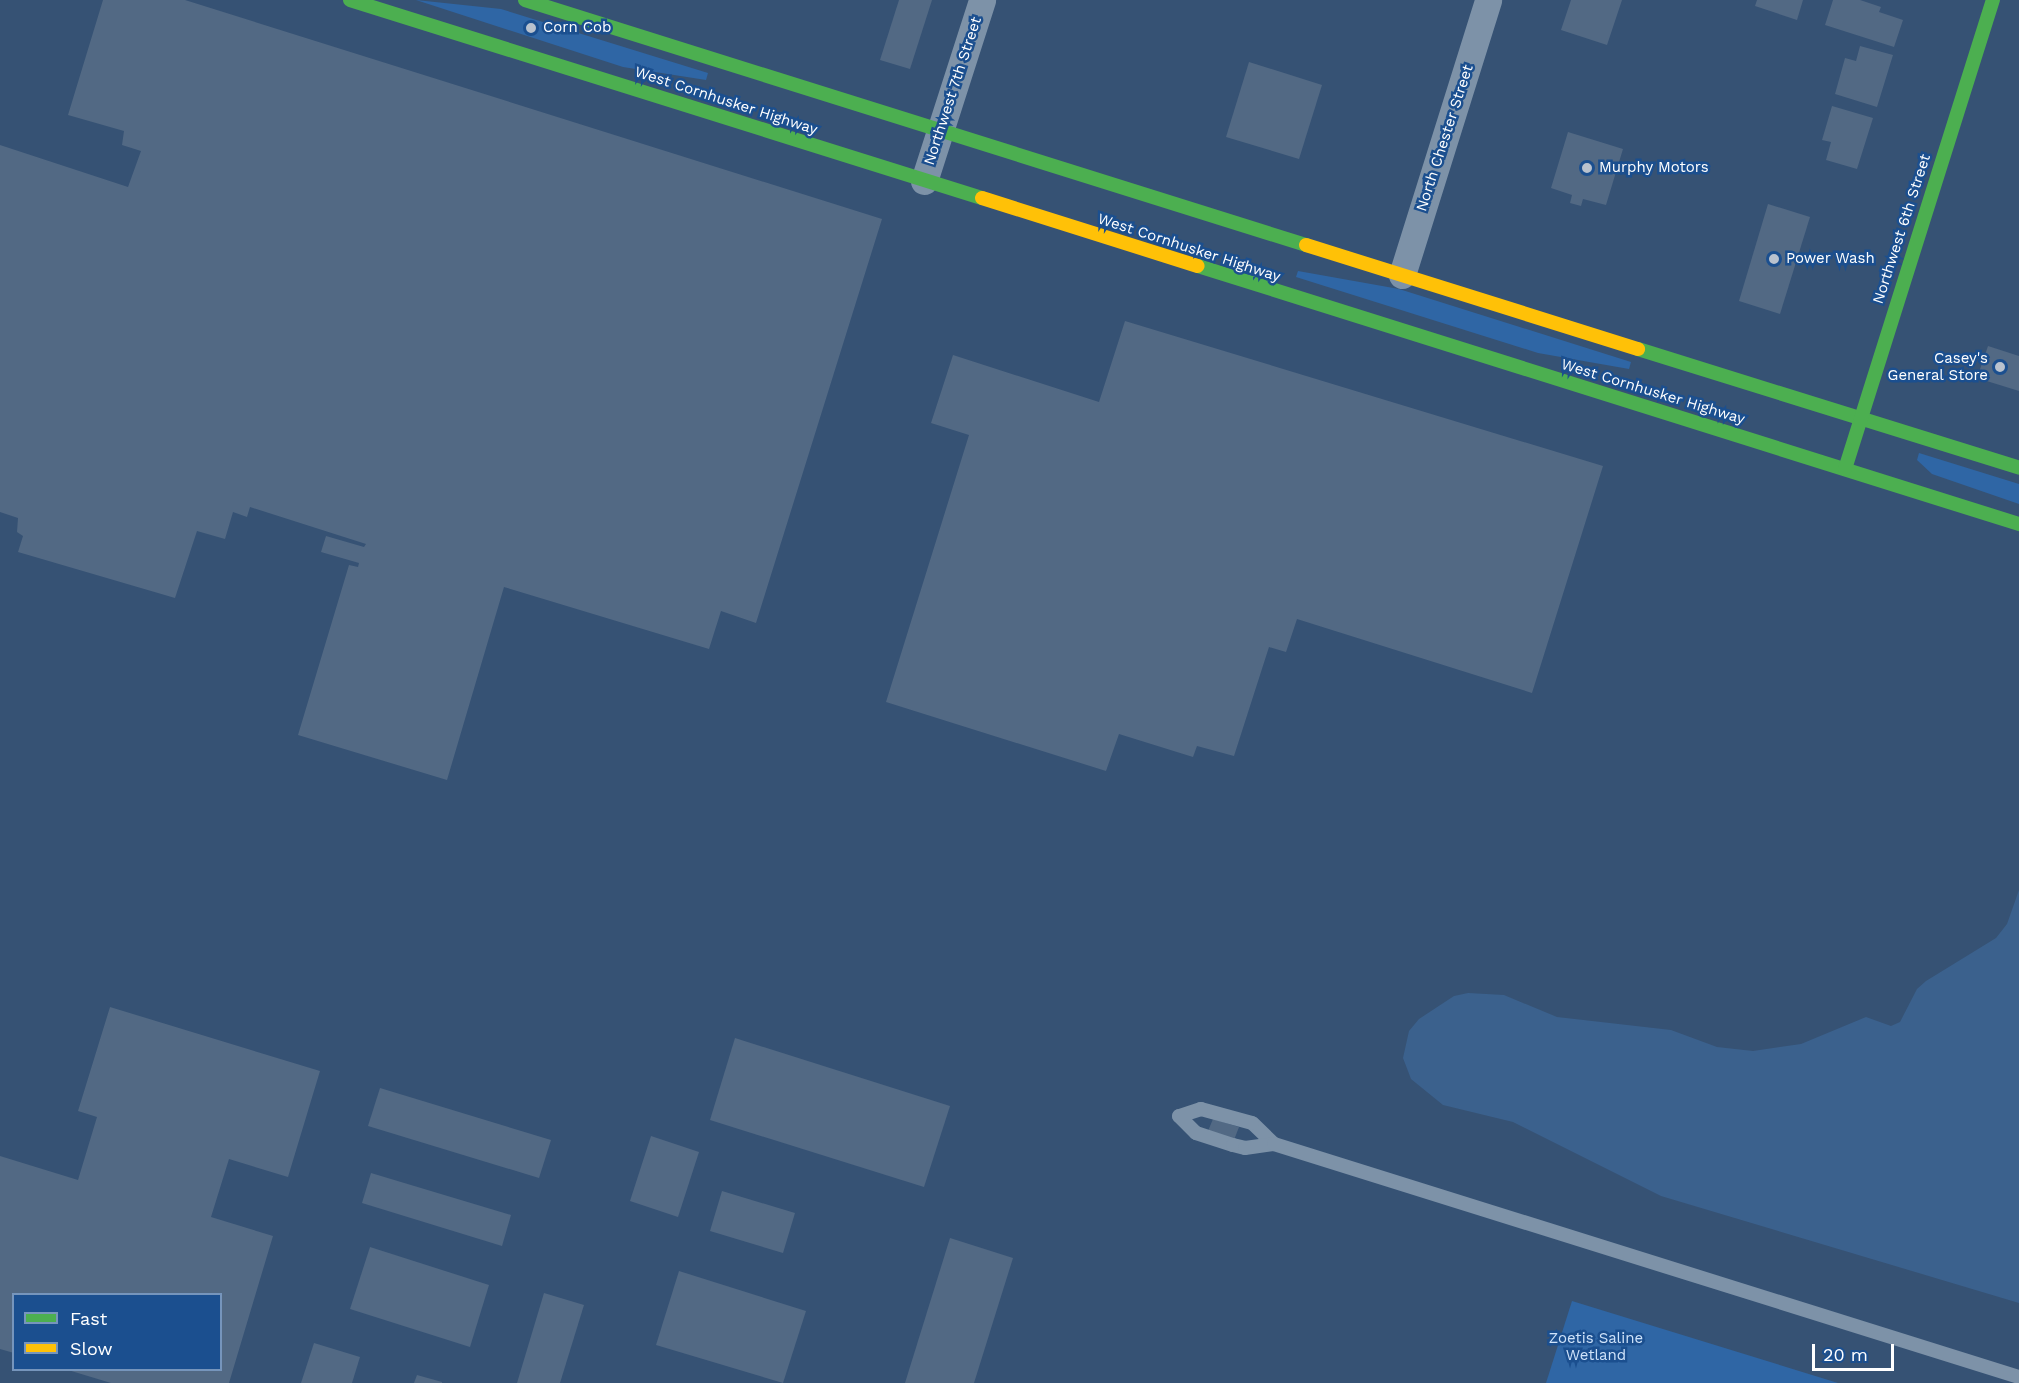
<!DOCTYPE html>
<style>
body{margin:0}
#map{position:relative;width:2019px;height:1383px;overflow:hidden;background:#365274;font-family:"Work Sans",sans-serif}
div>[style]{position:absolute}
.green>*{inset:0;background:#2f66a5}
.water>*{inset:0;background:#3b618d}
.building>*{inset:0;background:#526984}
.lane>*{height:14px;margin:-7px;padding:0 7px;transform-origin:7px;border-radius:7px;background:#7d92a8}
.street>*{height:27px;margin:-13.5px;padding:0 13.5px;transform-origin:13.5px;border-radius:13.5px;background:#7d92a8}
.fast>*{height:14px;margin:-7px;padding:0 7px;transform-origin:7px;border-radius:7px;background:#4caf50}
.slow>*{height:14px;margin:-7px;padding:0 7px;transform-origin:7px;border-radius:7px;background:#ffc107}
.dots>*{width:16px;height:16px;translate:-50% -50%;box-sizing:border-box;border:3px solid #1b4f8f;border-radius:50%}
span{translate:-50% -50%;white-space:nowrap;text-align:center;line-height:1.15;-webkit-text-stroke:5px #1b4f8f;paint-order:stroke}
.poi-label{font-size:15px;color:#fff}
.left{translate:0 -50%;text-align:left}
.right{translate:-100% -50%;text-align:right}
.street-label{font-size:15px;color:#fff}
.park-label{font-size:15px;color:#cfe3fa}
.legend{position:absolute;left:12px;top:1293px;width:210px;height:78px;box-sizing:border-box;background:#1b4f8f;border:2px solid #7695bc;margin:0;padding:8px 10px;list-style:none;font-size:18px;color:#fff}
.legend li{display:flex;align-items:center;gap:12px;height:30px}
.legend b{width:30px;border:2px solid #7695bc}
.scale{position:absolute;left:1812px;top:1344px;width:82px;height:27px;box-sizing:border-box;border:3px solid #fff;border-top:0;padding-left:8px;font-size:18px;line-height:21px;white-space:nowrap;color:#fff;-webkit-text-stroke:4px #1b4f8f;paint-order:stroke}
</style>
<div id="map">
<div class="green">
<div style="clip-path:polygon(416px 0,501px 9px,708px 73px,706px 80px,623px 67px)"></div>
<div style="clip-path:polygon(1298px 271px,1399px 289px,1631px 362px,1629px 369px,1538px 353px,1296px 277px)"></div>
<div style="clip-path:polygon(1919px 453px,2019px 484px,2019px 504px,1932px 474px,1917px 460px)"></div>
<div style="clip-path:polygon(1572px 1301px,1838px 1383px,1546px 1383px)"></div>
</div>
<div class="water">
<div style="clip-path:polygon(2019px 890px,2019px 1303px,1661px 1196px,1513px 1122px,1443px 1105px,1411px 1079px,1403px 1058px,1409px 1031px,1419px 1019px,1454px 996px,1468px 993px,1504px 995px,1557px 1017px,1671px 1030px,1717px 1047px,1753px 1051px,1801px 1044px,1866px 1017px,1891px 1026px,1900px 1022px,1917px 989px,1926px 981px,1996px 938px,2007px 924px)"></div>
</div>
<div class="building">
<div style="clip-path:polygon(103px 0,185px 0,882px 219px,756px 623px,721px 611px,709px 649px,504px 587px,447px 780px,298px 735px,349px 565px,358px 567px,359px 563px,321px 552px,326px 536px,364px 547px,366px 544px,250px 507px,247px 517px,233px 512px,225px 539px,197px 531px,175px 598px,18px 552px,23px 536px,17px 532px,18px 518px,0 512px,0 145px,128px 187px,141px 151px,122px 145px,124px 131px,68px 115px)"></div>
<div style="clip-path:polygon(899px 0,932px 0,910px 69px,880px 60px)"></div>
<div style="clip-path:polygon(1571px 0,1622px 0,1607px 45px,1561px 30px)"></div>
<div style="clip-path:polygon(1757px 0,1803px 0,1797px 20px,1755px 6px)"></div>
<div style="clip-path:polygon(1833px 0,1860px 0,1881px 7px,1879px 12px,1903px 20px,1894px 47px,1825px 25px)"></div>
<div style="clip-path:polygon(1860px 46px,1893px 55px,1877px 107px,1835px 94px,1845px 58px,1856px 61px)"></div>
<div style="clip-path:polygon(1249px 62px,1322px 85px,1299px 159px,1226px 137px)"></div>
<div style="clip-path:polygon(1832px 106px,1873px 118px,1857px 169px,1826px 160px,1831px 142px,1822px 140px)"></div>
<div style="clip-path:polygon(1568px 132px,1623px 149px,1606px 205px,1583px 199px,1581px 206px,1570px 203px,1572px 195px,1551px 188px)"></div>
<div style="clip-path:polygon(1768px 204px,1810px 217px,1780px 314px,1739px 301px)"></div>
<div style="clip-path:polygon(1125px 321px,1603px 466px,1532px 693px,1297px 619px,1286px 652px,1269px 647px,1234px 756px,1197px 746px,1193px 757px,1119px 734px,1106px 771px,886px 702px,969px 435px,931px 423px,953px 355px,1099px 402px)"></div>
<div style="clip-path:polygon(1988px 346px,2019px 356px,2019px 391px,1977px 378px)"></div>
<div style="clip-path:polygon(110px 1007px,320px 1071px,288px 1177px,229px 1159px,211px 1217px,273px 1236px,229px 1383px,111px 1383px,68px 1370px,220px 1370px,220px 1294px,14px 1294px,14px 1353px,0 1349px,0 1156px,78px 1180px,97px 1117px,78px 1111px)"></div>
<div style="clip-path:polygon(735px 1038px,950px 1106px,924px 1187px,710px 1120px)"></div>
<div style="clip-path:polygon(380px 1088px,551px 1140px,539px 1178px,368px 1126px)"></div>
<div style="clip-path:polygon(1213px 1119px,1239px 1127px,1234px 1140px,1208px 1131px)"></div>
<div style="clip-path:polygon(651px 1136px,699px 1152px,678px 1217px,630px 1201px)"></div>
<div style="clip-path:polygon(371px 1173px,511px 1215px,502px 1246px,362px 1203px)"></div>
<div style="clip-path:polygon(722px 1191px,795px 1213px,783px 1253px,710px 1231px)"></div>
<div style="clip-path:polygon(950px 1238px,1013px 1258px,974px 1383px,905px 1383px)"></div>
<div style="clip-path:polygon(370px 1247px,489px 1285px,470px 1347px,350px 1309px)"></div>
<div style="clip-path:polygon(679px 1271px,806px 1311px,783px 1383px,656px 1345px)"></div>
<div style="clip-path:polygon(544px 1293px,584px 1305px,560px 1383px,517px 1383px)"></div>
<div style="clip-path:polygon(314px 1343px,360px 1357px,352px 1383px,301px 1383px)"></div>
<div style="clip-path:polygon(417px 1375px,442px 1382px,442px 1383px,414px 1383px)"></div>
</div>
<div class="lane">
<div style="left:1274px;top:1144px;width:30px;rotate:-136deg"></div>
<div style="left:1252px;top:1123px;width:53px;rotate:-164.6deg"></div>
<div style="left:1201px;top:1109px;width:23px;rotate:162deg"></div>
<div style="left:1179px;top:1116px;width:24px;rotate:45deg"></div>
<div style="left:1196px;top:1133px;width:39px;rotate:18deg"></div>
<div style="left:1233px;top:1145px;width:12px;rotate:14deg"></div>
<div style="left:1245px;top:1148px;width:29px;rotate:-8deg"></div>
<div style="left:1274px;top:1144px;width:781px;rotate:17.37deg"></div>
</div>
<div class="street">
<div style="left:924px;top:181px;width:190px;rotate:-72.2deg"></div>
<div style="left:1402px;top:275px;width:288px;rotate:-72.6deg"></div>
</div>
<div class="fast">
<div style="left:350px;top:0;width:662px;rotate:17.4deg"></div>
<div style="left:525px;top:0;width:819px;rotate:17.42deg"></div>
<div style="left:1198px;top:266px;width:861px;rotate:17.45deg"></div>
<div style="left:1638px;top:349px;width:399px;rotate:17.3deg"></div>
<div style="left:1845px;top:469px;width:492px;rotate:-72.5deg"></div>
</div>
<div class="slow">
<div style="left:982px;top:198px;width:226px;rotate:17.5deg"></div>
<div style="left:1306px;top:245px;width:348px;rotate:17.4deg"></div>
</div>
<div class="dots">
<div style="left:531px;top:28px;background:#b9c2ce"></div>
<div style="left:1587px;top:168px;background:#b9c2ce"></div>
<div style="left:1774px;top:259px;background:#b9c2ce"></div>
<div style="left:2000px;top:367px;background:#b9c2ce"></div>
</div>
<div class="poi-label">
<span class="left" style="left:543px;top:28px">Corn Cob</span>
<span class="left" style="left:1599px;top:168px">Murphy Motors</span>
<span class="left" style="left:1786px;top:259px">Power Wash</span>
<span class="right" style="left:1988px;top:367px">Casey's<br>General Store</span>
</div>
<div class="street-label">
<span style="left:953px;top:91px;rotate:-72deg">Northwest 7th Street</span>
<span style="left:726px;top:101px;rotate:18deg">West Cornhusker Highway</span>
<span style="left:1445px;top:138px;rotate:-72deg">North Chester Street</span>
<span style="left:1902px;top:229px;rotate:-72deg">Northwest 6th Street</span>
<span style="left:1189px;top:248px;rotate:18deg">West Cornhusker Highway</span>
<span style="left:1653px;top:392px;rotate:17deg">West Cornhusker Highway</span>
</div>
<div class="park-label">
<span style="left:1596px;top:1347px">Zoetis Saline<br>Wetland</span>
</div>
<ul class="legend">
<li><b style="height:8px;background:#4caf50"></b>Fast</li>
<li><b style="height:8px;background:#ffc107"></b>Slow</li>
</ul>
<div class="scale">20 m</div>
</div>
